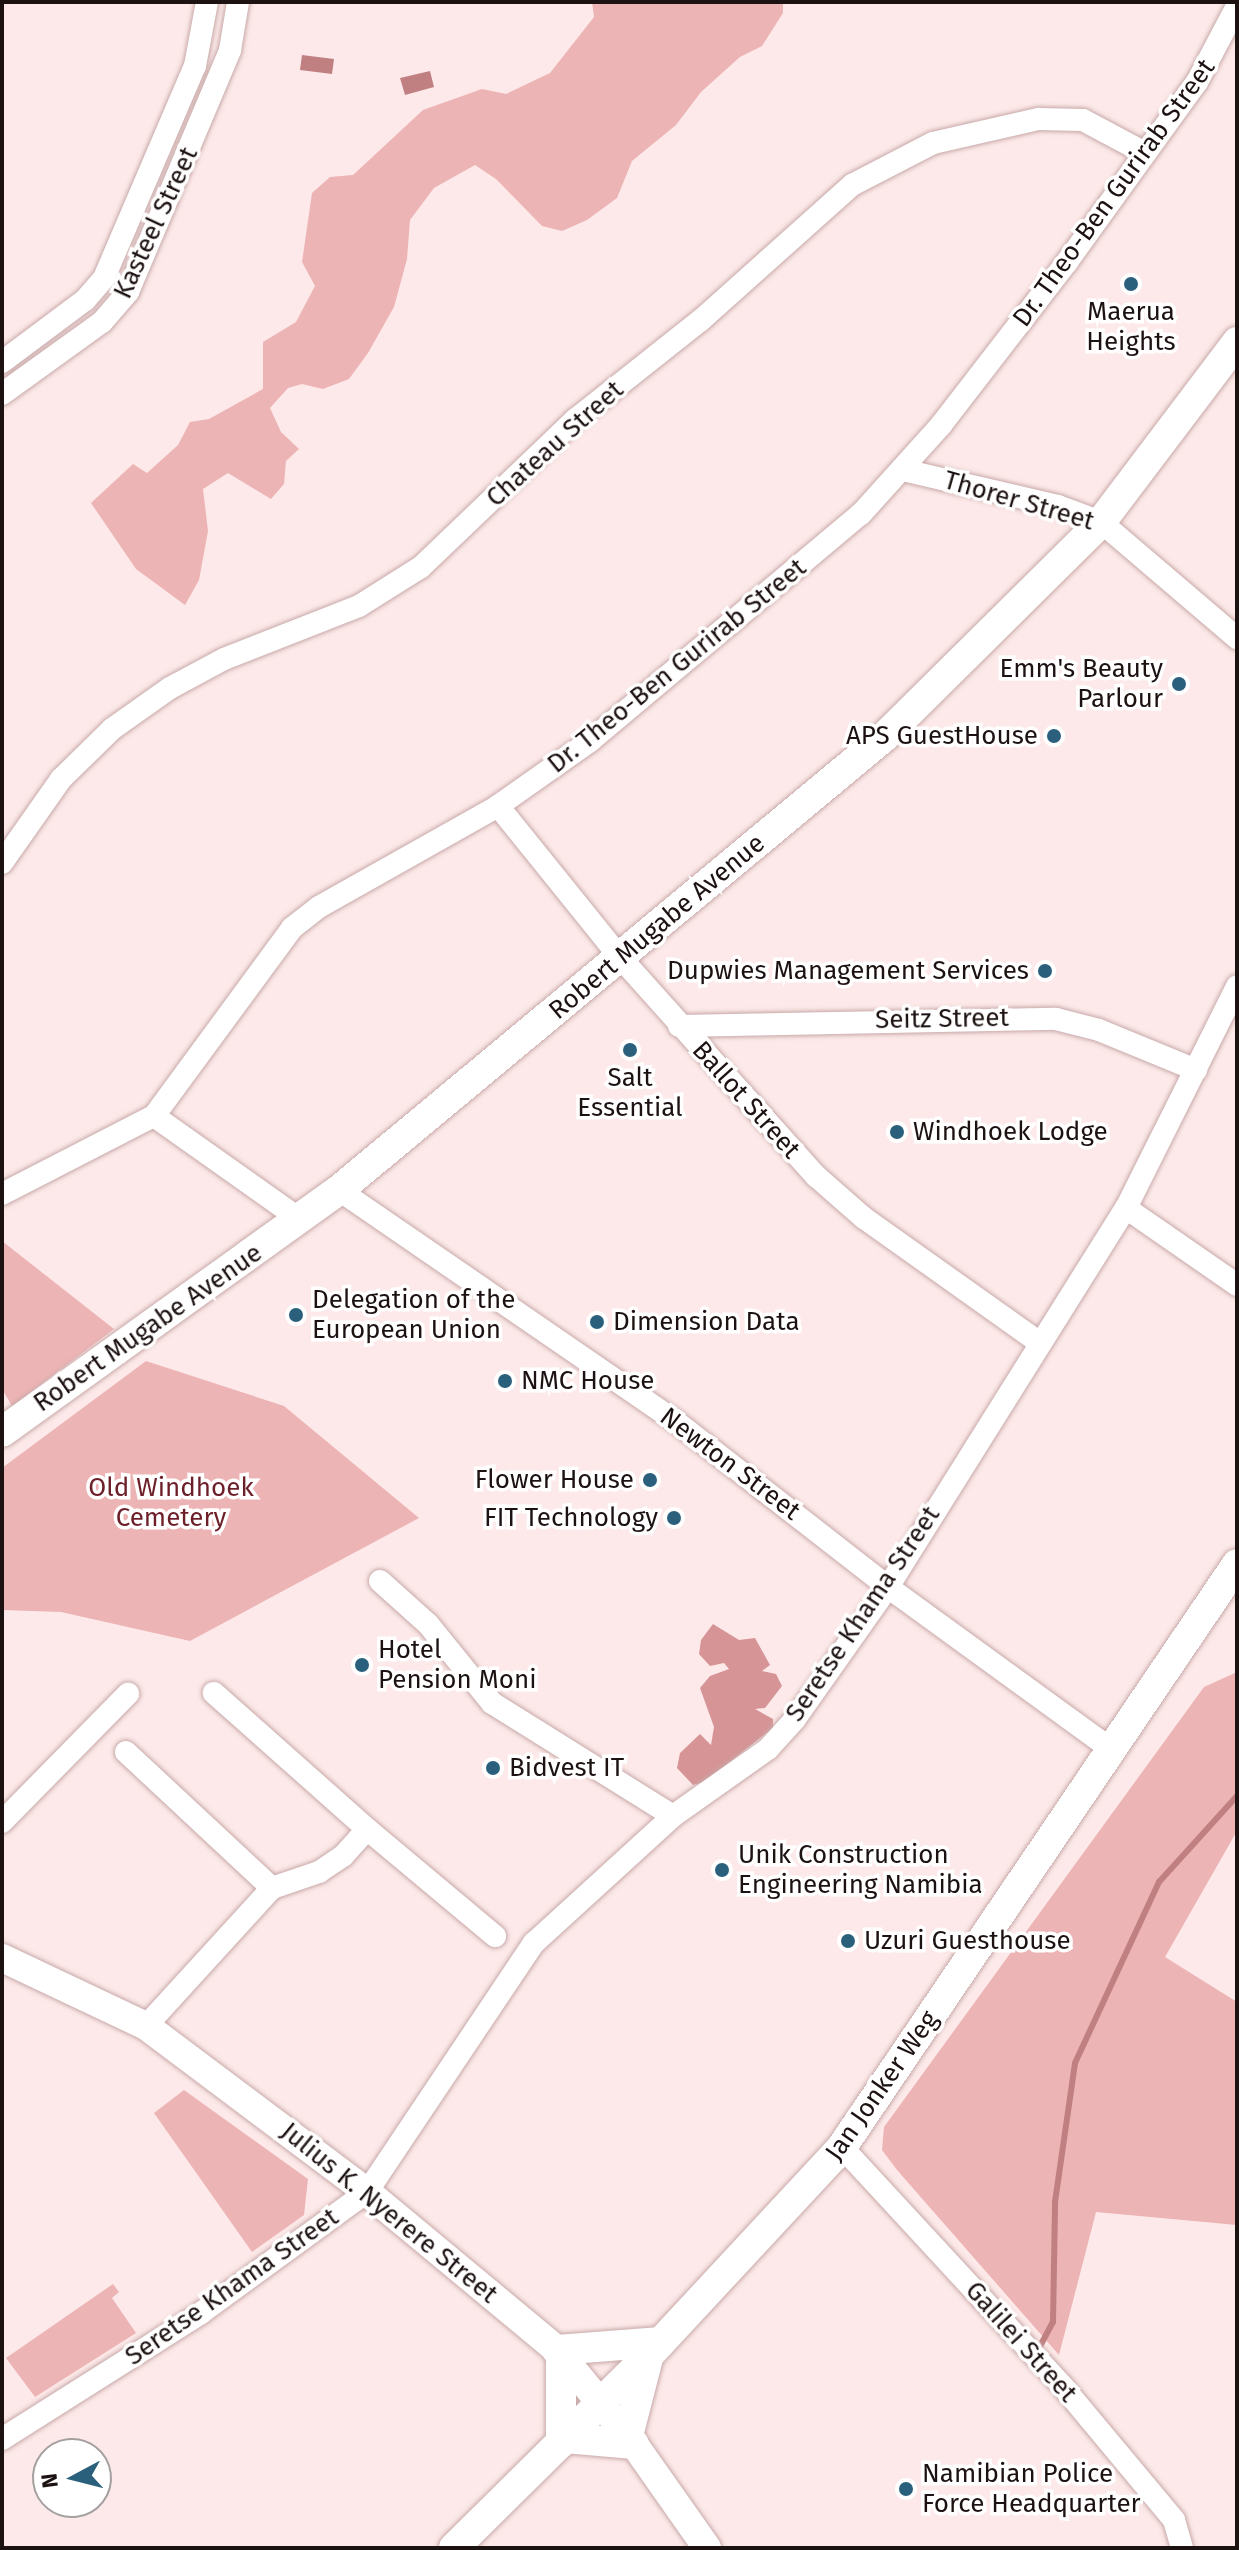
<!DOCTYPE html>
<style>
body{margin:0}
#map{position:relative;width:1239px;height:2550px;overflow:hidden;background:#fde9e9;font-family:"Fira Sans",sans-serif}
div>[style]{position:absolute}
.green>*{inset:0;background:#edb4b5}
.forest>*{inset:0;background:#d69496}
.water>*{inset:0;background:#c08082}
.stream>*{height:6px;margin:-3px;padding:0 3px;transform-origin:3px;border-radius:3px;background:#c08082}
.roads{filter:drop-shadow(0 0 2px #c8a9a9) drop-shadow(0 0 2px #c8a9a9)}
.minor>*{height:22px;margin:-11px;padding:0 11px;transform-origin:11px;border-radius:11px;background:#fff}
.tertiary>*{height:28px;margin:-14px;padding:0 14px;transform-origin:14px;border-radius:14px;background:#fff}
.secondary>*{height:30px;margin:-15px;padding:0 15px;transform-origin:15px;border-radius:15px;background:#fff}
.dots>*{width:22px;height:22px;translate:-50% -50%;box-sizing:border-box;border:4px solid #fff;border-radius:50%}
span{translate:-50% -50%;white-space:nowrap;text-align:center;line-height:1.15;-webkit-text-stroke:7px #fff;paint-order:stroke}
.street-label{font-size:26px;color:#1d1212}
.poi-label{font-size:26px;color:#1d1212}
.right{translate:-100% -50%;text-align:right}
.left{translate:0 -50%;text-align:left}
.park-label{font-size:26px;color:#6c1f29}
.frame{position:absolute;inset:0;border:4px solid #1d1212;pointer-events:none}
.north{position:absolute;left:32px;top:2438px;width:80px;height:80px;box-sizing:border-box;background:#fff;border:2px solid #a5a0a0;border-radius:50%;rotate:263deg;font-size:22px;font-weight:700;line-height:32px;text-align:center;color:#1d1212}
.north::after{content:'';display:block;margin:auto;width:28px;height:36px;background:#2b607c;clip-path:polygon(50% 0,100% 100%,50% 72%,0 100%)}
</style>
<div id="map">
<div class="green">
<div style="clip-path:polygon(592px 2px,783px 2px,783px 13px,762px 46px,740px 57px,701px 92px,676px 125px,632px 161px,617px 198px,587px 220px,562px 231px,542px 226px,496px 179px,475px 165px,434px 188px,410px 220px,407px 259px,394px 307px,368px 353px,349px 379px,323px 389px,302px 384px,288px 388px,270px 408px,281px 432px,299px 449px,286px 461px,284px 484px,271px 499px,228px 473px,203px 489px,208px 531px,199px 580px,185px 605px,136px 569px,91px 503px,133px 464px,147px 473px,178px 445px,190px 422px,209px 419px,263px 389px,263px 342px,296px 322px,315px 286px,302px 262px,312px 193px,330px 177px,353px 175px,423px 110px,482px 89px,506px 94px,550px 73px,594px 17px)"></div>
<div style="clip-path:polygon(2px 1241px,114px 1329px,12px 1406px,2px 1389px)"></div>
<div style="clip-path:polygon(146px 1361px,284px 1406px,419px 1518px,190px 1641px,61px 1612px,2px 1610px,2px 1468px)"></div>
<div style="clip-path:polygon(1237px 1672px,1237px 1831px,1165px 1957px,1237px 2002px,1237px 2225px,1096px 2212px,1059px 2355px,897px 2170px,882px 2150px,884px 2127px,1204px 1687px)"></div>
<div style="clip-path:polygon(184px 2090px,308px 2179px,304px 2215px,252px 2252px,154px 2113px)"></div>
<div style="clip-path:polygon(113px 2284px,119px 2292px,112px 2298px,136px 2333px,35px 2397px,6px 2358px)"></div>
</div>
<div class="forest">
<div style="clip-path:polygon(713px 1624px,739px 1640px,755px 1638px,770px 1665px,762px 1671px,776px 1674px,782px 1686px,765px 1708px,755px 1709px,773px 1719px,773px 1728px,704px 1782px,693px 1785px,677px 1768px,680px 1753px,700px 1734px,711px 1745px,714px 1727px,700px 1688px,710px 1676px,729px 1669px,724px 1663px,710px 1666px,699px 1654px,701px 1640px)"></div>
</div>
<div class="water">
<div style="clip-path:polygon(302px 55px,334px 59px,332px 74px,300px 70px)"></div>
<div style="clip-path:polygon(430px 71px,434px 87px,405px 95px,400px 78px)"></div>
</div>
<div class="stream">
<div style="left:1038px;top:2350px;width:32px;rotate:-62deg"></div>
<div style="left:1053px;top:2322px;width:120px;rotate:-89deg"></div>
<div style="left:1055px;top:2202px;width:140px;rotate:-81.8deg"></div>
<div style="left:1075px;top:2063px;width:200px;rotate:-65.1deg"></div>
<div style="left:1159px;top:1882px;width:116px;rotate:-47.8deg"></div>
</div>
<div class="roads">
<div class="minor">
<div style="left:2px;top:362px;width:104px;rotate:-36.8deg"></div>
<div style="left:85px;top:300px;width:29px;rotate:-49deg"></div>
<div style="left:104px;top:278px;width:231px;rotate:-66.8deg"></div>
<div style="left:195px;top:66px;width:65px;rotate:-79.4deg"></div>
<div style="left:2px;top:394px;width:123px;rotate:-35.8deg"></div>
<div style="left:102px;top:322px;width:40px;rotate:-49deg"></div>
<div style="left:128px;top:292px;width:263px;rotate:-67.1deg"></div>
<div style="left:230px;top:50px;width:49px;rotate:-80.5deg"></div>
<div style="left:903px;top:470px;width:159px;rotate:13.1deg"></div>
<div style="left:1058px;top:506px;width:46px;rotate:20.4deg"></div>
<div style="left:1101px;top:522px;width:179px;rotate:40.5deg"></div>
<div style="left:498px;top:806px;width:194px;rotate:51.1deg"></div>
<div style="left:620px;top:957px;width:294px;rotate:48.2deg"></div>
<div style="left:816px;top:1176px;width:64px;rotate:41.2deg"></div>
<div style="left:864px;top:1218px;width:216px;rotate:35.4deg"></div>
<div style="left:2px;top:863px;width:103px;rotate:-54.9deg"></div>
<div style="left:61px;top:779px;width:71px;rotate:-44.4deg"></div>
<div style="left:112px;top:729px;width:71px;rotate:-35.3deg"></div>
<div style="left:170px;top:688px;width:61px;rotate:-28.2deg"></div>
<div style="left:224px;top:659px;width:145px;rotate:-21.4deg"></div>
<div style="left:359px;top:606px;width:73px;rotate:-32.2deg"></div>
<div style="left:421px;top:567px;width:214px;rotate:-43.7deg"></div>
<div style="left:576px;top:419px;width:159px;rotate:-38.4deg"></div>
<div style="left:701px;top:320px;width:203px;rotate:-41.8deg"></div>
<div style="left:852px;top:185px;width:91px;rotate:-27.4deg"></div>
<div style="left:933px;top:143px;width:109px;rotate:-12.8deg"></div>
<div style="left:1039px;top:119px;width:44px;rotate:1.3deg"></div>
<div style="left:1083px;top:120px;width:68px;rotate:28.1deg"></div>
<div style="left:679px;top:1026px;width:377px;rotate:-1.1deg"></div>
<div style="left:1056px;top:1019px;width:44px;rotate:14.3deg"></div>
<div style="left:1099px;top:1030px;width:105px;rotate:22.4deg"></div>
<div style="left:154px;top:1116px;width:180px;rotate:35.3deg"></div>
<div style="left:339px;top:1190px;width:408px;rotate:34.5deg"></div>
<div style="left:675px;top:1421px;width:270px;rotate:37.9deg"></div>
<div style="left:888px;top:1587px;width:277px;rotate:36deg"></div>
<div style="left:2px;top:1194px;width:171px;rotate:-27.2deg"></div>
<div style="left:154px;top:1116px;width:233px;rotate:-53.7deg"></div>
<div style="left:292px;top:928px;width:34px;rotate:-38deg"></div>
<div style="left:319px;top:907px;width:206px;rotate:-29.4deg"></div>
<div style="left:498px;top:806px;width:113px;rotate:-35.2deg"></div>
<div style="left:590px;top:741px;width:354px;rotate:-40deg"></div>
<div style="left:861px;top:514px;width:120px;rotate:-48deg"></div>
<div style="left:941px;top:425px;width:206px;rotate:-52.3deg"></div>
<div style="left:1067px;top:262px;width:222px;rotate:-54.2deg"></div>
<div style="left:1197px;top:82px;width:86px;rotate:-62.2deg"></div>
<div style="left:1126px;top:1208px;width:135px;rotate:34.7deg"></div>
<div style="left:380px;top:1581px;width:64px;rotate:41.9deg"></div>
<div style="left:428px;top:1624px;width:102px;rotate:51deg"></div>
<div style="left:492px;top:1703px;width:213px;rotate:32deg"></div>
<div style="left:126px;top:1752px;width:200px;rotate:43deg"></div>
<div style="left:2px;top:1822px;width:180px;rotate:-45.5deg"></div>
<div style="left:367px;top:1829px;width:167px;rotate:39.9deg"></div>
<div style="left:146px;top:2026px;width:187px;rotate:-47.6deg"></div>
<div style="left:272px;top:1888px;width:50px;rotate:-18.8deg"></div>
<div style="left:319px;top:1872px;width:29px;rotate:-34deg"></div>
<div style="left:343px;top:1856px;width:36px;rotate:-48deg"></div>
<div style="left:367px;top:1829px;width:205px;rotate:-138.4deg"></div>
<div style="left:842px;top:2147px;width:328px;rotate:47.3deg"></div>
<div style="left:1064px;top:2388px;width:172px;rotate:50.2deg"></div>
<div style="left:1174px;top:2520px;width:29px;rotate:74deg"></div>
<div style="left:2px;top:2439px;width:236px;rotate:-32.3deg"></div>
<div style="left:201px;top:2313px;width:205px;rotate:-36.1deg"></div>
<div style="left:367px;top:2192px;width:300px;rotate:-56.2deg"></div>
<div style="left:534px;top:1943px;width:188px;rotate:-42.4deg"></div>
<div style="left:673px;top:1816px;width:116px;rotate:-35.2deg"></div>
<div style="left:768px;top:1749px;width:40px;rotate:-48deg"></div>
<div style="left:795px;top:1719px;width:161px;rotate:-54.8deg"></div>
<div style="left:888px;top:1587px;width:448px;rotate:-57.9deg"></div>
<div style="left:1126px;top:1208px;width:248px;rotate:-63.4deg"></div>
</div>
<div class="tertiary">
<div style="left:2px;top:1958px;width:159px;rotate:25.3deg"></div>
<div style="left:146px;top:2026px;width:276px;rotate:36.9deg"></div>
<div style="left:367px;top:2192px;width:247px;rotate:39.7deg"></div>
<div style="left:557px;top:2350px;width:122px;rotate:50.7deg"></div>
<div style="left:634px;top:2444px;width:127px;rotate:54.9deg"></div>
</div>
<div class="secondary">
<div style="left:2px;top:1432px;width:415px;rotate:-35.7deg"></div>
<div style="left:339px;top:1190px;width:709px;rotate:-39.73deg"></div>
<div style="left:884px;top:737px;width:305px;rotate:-44.7deg"></div>
<div style="left:1101px;top:522px;width:226px;rotate:-52.9deg"></div>
<div style="left:557px;top:2350px;width:104px;rotate:-4.4deg"></div>
<div style="left:628px;top:2436px;width:81px;rotate:-75.6deg"></div>
<div style="left:565px;top:2438px;width:69px;rotate:5deg"></div>
<div style="left:561px;top:2443px;width:85px;rotate:-90deg"></div>
<div style="left:454px;top:2548px;width:273px;rotate:-44.7deg"></div>
<div style="left:648px;top:2356px;width:285px;rotate:-47.1deg"></div>
<div style="left:842px;top:2147px;width:704px;rotate:-55.88deg"></div>
</div>
</div>
<div class="dots">
<div style="left:1131px;top:284px;background:#2b607c"></div>
<div style="left:1179px;top:684px;background:#2b607c"></div>
<div style="left:1054px;top:736px;background:#2b607c"></div>
<div style="left:1045px;top:971px;background:#2b607c"></div>
<div style="left:630px;top:1050px;background:#2b607c"></div>
<div style="left:897px;top:1132px;background:#2b607c"></div>
<div style="left:296px;top:1315px;background:#2b607c"></div>
<div style="left:597px;top:1322px;background:#2b607c"></div>
<div style="left:505px;top:1381px;background:#2b607c"></div>
<div style="left:650px;top:1480px;background:#2b607c"></div>
<div style="left:674px;top:1518px;background:#2b607c"></div>
<div style="left:362px;top:1665px;background:#2b607c"></div>
<div style="left:493px;top:1768px;background:#2b607c"></div>
<div style="left:722px;top:1870px;background:#2b607c"></div>
<div style="left:848px;top:1941px;background:#2b607c"></div>
<div style="left:906px;top:2489px;background:#2b607c"></div>
</div>
<div class="street-label">
<span style="left:1114px;top:193px;rotate:-54deg">Dr. Theo-Ben Gurirab Street</span>
<span style="left:156px;top:223px;rotate:-65deg">Kasteel Street</span>
<span style="left:555px;top:444px;rotate:-42deg">Chateau Street</span>
<span style="left:1019px;top:501px;rotate:16deg">Thorer Street</span>
<span style="left:677px;top:666px;rotate:-39deg">Dr. Theo-Ben Gurirab Street</span>
<span style="left:657px;top:927px;rotate:-40deg">Robert Mugabe Avenue</span>
<span style="left:942px;top:1019px;rotate:-1deg">Seitz Street</span>
<span style="left:746px;top:1100px;rotate:48deg">Ballot Street</span>
<span style="left:148px;top:1328px;rotate:-35deg">Robert Mugabe Avenue</span>
<span style="left:730px;top:1464px;rotate:37deg">Newton Street</span>
<span style="left:863px;top:1614px;rotate:-56deg">Seretse Khama Street</span>
<span style="left:882px;top:2086px;rotate:-55deg">Jan Jonker Weg</span>
<span style="left:389px;top:2213px;rotate:39deg">Julius K. Nyerere Street</span>
<span style="left:232px;top:2287px;rotate:-35deg">Seretse Khama Street</span>
<span style="left:1021px;top:2342px;rotate:48deg">Galilei Street</span>
</div>
<div class="poi-label">
<span style="left:1131px;top:327px">Maerua<br>Heights</span>
<span class="right" style="left:1163px;top:684px">Emm's Beauty<br>Parlour</span>
<span class="right" style="left:1038px;top:736px">APS GuestHouse</span>
<span class="right" style="left:1029px;top:971px">Dupwies Management Services</span>
<span style="left:630px;top:1093px">Salt<br>Essential</span>
<span class="left" style="left:913px;top:1132px">Windhoek Lodge</span>
<span class="left" style="left:312px;top:1315px">Delegation of the<br>European Union</span>
<span class="left" style="left:613px;top:1322px">Dimension Data</span>
<span class="left" style="left:521px;top:1381px">NMC House</span>
<span class="right" style="left:634px;top:1480px">Flower House</span>
<span class="right" style="left:658px;top:1518px">FIT Technology</span>
<span class="left" style="left:378px;top:1665px">Hotel<br>Pension Moni</span>
<span class="left" style="left:509px;top:1768px">Bidvest IT</span>
<span class="left" style="left:738px;top:1870px">Unik Construction<br>Engineering Namibia</span>
<span class="left" style="left:864px;top:1941px">Uzuri Guesthouse</span>
<span class="left" style="left:922px;top:2489px">Namibian Police<br>Force Headquarter</span>
</div>
<div class="park-label">
<span style="left:171px;top:1503px">Old Windhoek<br>Cemetery</span>
</div>
<div class="frame"></div>
<div class="north">N</div>
</div>
